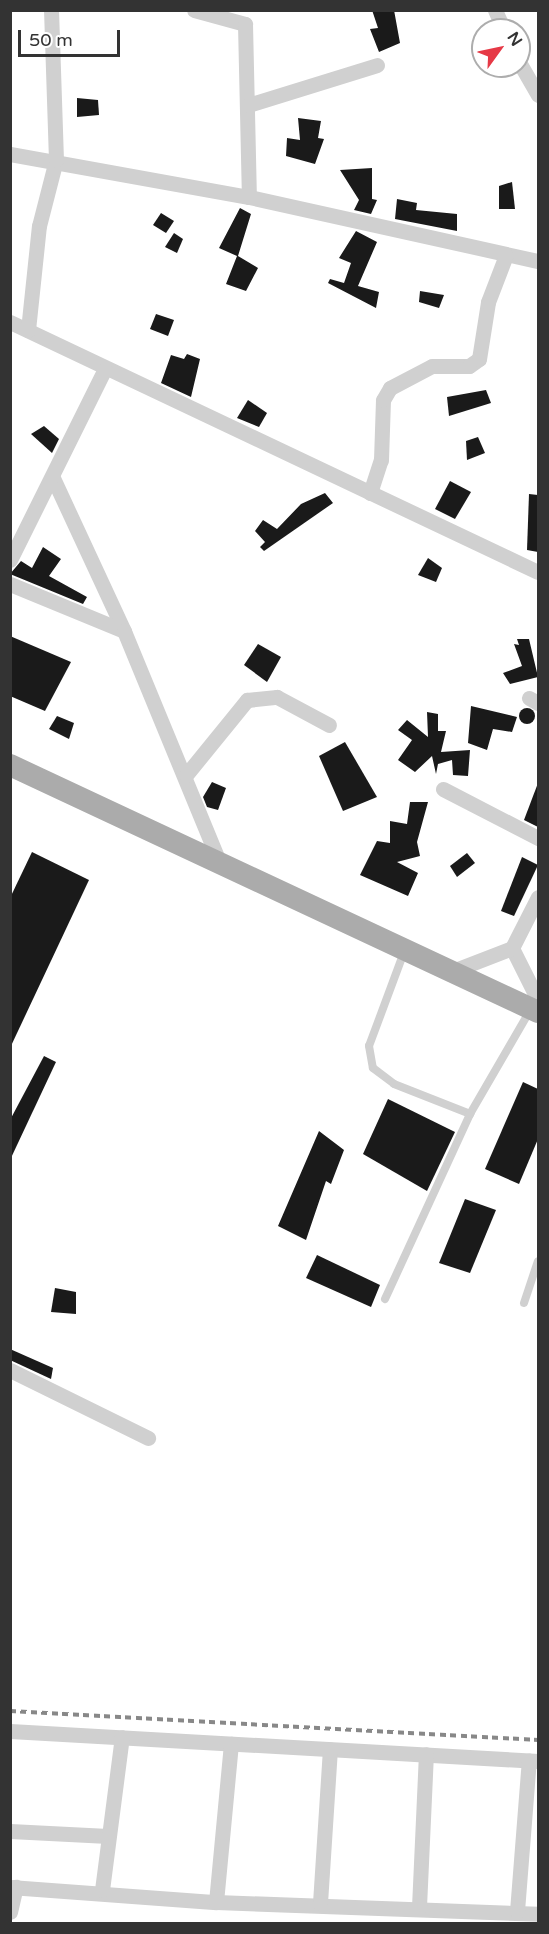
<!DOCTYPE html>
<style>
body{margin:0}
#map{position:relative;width:549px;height:1934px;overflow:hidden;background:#fff;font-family:"Varela Round",sans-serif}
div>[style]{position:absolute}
.building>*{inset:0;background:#1a1a1a}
.round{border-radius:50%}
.lane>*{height:8px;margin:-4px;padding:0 4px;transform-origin:4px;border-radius:4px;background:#d0d0d0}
.street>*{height:15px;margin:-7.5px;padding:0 7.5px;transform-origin:7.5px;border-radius:7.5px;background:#d0d0d0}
.primary>*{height:22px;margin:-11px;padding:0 11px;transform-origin:11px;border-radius:11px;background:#ababab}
.rail>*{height:4px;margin-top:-2px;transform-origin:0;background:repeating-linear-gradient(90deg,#888 0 6px,transparent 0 10.5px)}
span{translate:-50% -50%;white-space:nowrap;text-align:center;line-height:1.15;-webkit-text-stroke:6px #fff;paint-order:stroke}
.frame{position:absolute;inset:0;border:12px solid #333;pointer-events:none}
.north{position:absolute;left:471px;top:18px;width:60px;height:60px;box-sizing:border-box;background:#fff;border:2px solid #adadad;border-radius:50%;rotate:57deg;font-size:16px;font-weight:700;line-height:24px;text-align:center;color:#333}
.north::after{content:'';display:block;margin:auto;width:21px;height:27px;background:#e63946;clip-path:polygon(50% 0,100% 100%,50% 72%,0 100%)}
.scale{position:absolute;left:18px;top:30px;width:102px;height:27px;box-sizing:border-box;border:3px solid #333;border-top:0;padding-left:8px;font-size:18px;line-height:21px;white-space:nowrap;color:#333;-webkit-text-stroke:4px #fff;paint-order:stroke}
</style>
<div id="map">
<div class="building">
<div style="clip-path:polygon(372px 10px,394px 10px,400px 43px,379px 52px,370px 29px,378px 28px)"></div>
<div style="clip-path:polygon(77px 98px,98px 100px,99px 115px,77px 117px)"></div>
<div style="clip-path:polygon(298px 118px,321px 121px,318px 138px,324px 139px,315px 164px,286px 156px,287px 138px,300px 140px)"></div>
<div style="clip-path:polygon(372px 168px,372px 199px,377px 200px,371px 214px,354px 210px,359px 200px,340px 170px)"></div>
<div style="clip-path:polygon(512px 182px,515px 209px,499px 209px,499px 186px)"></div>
<div style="clip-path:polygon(397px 199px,417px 203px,416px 210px,457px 214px,457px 231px,395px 219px)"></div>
<div style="clip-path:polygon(240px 208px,251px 214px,238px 256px,258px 268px,246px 291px,226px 284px,237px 256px,219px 248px)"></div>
<div style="clip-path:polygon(161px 213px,174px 221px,166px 233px,153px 225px)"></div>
<div style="clip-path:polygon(356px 231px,377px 242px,358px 286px,379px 292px,376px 308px,328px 283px,330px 279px,344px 283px,351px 263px,339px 258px)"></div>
<div style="clip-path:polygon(174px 233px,183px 239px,177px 253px,165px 247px)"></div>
<div style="clip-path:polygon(420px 291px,444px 295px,439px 308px,419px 302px)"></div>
<div style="clip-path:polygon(156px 314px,174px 320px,168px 336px,150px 329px)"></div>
<div style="clip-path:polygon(187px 354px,200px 359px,191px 397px,161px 383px,171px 355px,184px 359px)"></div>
<div style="clip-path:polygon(486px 390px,491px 403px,449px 416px,447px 397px)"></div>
<div style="clip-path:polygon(248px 400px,267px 413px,259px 427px,237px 418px)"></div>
<div style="clip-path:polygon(44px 426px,59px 439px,52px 453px,31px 434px)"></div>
<div style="clip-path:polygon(478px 437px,485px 453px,467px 460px,466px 441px)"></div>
<div style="clip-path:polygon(450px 481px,471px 492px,455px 519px,435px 509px)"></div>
<div style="clip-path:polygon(325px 493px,333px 503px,264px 551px,260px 547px,265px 542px,255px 531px,263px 520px,277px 529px,301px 504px)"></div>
<div style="clip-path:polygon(529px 494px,538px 495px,538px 552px,527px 550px)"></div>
<div style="clip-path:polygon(43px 547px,61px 559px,49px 576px,87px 597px,83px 604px,10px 574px,21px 561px,32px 568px)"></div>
<div style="clip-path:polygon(428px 558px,442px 568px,436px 582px,418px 575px)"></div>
<div style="clip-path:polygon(10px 636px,71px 662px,45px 711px,10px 696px)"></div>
<div style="clip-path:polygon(517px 639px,529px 639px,538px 677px,510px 684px,503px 673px,522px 666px,514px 644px,519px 645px)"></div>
<div style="clip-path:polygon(258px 644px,281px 657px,267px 682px,244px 665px)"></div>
<div style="clip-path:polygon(471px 706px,517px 717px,512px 732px,493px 729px,487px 750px,468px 743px)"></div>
<div class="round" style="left:519px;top:708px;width:16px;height:16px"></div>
<div style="clip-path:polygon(427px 712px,438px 714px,438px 731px,446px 731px,441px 752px,470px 750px,468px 776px,453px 775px,452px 760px,438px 764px,436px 774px,432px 756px,415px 772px,398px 760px,412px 740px,398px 730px,407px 720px,428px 737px)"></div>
<div style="clip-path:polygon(57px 716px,74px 723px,69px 739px,49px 729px)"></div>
<div style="clip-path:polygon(345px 742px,377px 797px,343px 811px,319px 756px)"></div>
<div style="clip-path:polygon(212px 782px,226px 788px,218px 810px,207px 807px,203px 797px)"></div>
<div style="clip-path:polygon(538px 783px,538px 827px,524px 820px)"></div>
<div style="clip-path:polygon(410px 802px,428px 802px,417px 842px,420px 856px,397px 862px,418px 873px,408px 896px,360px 875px,377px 841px,390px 843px,390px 821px,407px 824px)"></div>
<div style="clip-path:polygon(32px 852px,89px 880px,10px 1048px,10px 898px)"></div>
<div style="clip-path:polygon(467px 853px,475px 863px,457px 877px,450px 866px)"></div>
<div style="clip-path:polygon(522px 857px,538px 865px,514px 916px,501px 911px)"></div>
<div style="clip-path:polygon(44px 1056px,56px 1062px,10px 1160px,10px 1120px)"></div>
<div style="clip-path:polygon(523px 1082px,538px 1089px,538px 1139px,519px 1184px,485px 1169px)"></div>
<div style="clip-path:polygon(388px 1099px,455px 1132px,427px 1191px,363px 1154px)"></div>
<div style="clip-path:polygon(319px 1131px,344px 1150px,331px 1184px,326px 1181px,306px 1240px,278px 1226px)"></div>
<div style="clip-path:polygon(465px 1199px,496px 1210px,470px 1273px,439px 1263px)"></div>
<div style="clip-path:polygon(317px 1255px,380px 1285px,371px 1307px,306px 1278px)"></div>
<div style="clip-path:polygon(55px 1288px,76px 1292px,76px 1314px,51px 1312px)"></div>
<div style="clip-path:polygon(10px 1349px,53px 1368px,51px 1379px,10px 1360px)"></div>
</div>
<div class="lane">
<div style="left:404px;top:952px;width:100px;rotate:110.4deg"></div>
<div style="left:369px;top:1046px;width:22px;rotate:80deg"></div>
<div style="left:373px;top:1068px;width:26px;rotate:37deg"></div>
<div style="left:394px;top:1084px;width:82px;rotate:21.5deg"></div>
<div style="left:385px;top:1299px;width:204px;rotate:-65.3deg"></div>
<div style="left:470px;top:1114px;width:116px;rotate:-59.9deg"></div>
<div style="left:524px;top:1303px;width:44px;rotate:-71.6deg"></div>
</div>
<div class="street">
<div style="left:194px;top:10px;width:53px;rotate:15.4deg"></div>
<div style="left:245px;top:24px;width:173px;rotate:88.7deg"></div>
<div style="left:495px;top:10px;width:22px;rotate:66deg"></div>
<div style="left:519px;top:62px;width:38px;rotate:60deg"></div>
<div style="left:248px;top:105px;width:135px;rotate:-17.2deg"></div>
<div style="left:10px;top:154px;width:243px;rotate:10.2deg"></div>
<div style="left:249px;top:197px;width:296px;rotate:12.5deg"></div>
<div style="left:10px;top:322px;width:584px;rotate:25.34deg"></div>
<div style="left:28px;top:330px;width:105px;rotate:-84deg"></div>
<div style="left:39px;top:226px;width:68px;rotate:-75.6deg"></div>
<div style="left:56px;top:160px;width:150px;rotate:-91.9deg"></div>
<div style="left:53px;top:478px;width:169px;rotate:65.1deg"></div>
<div style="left:370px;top:493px;width:35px;rotate:-72deg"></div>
<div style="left:381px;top:460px;width:60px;rotate:-88.1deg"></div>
<div style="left:383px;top:400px;width:14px;rotate:-60deg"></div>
<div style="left:390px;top:388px;width:47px;rotate:-27.6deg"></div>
<div style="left:432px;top:366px;width:37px"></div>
<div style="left:469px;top:366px;width:12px;rotate:-35deg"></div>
<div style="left:479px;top:359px;width:58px;rotate:-81deg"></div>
<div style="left:488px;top:302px;width:50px;rotate:-69deg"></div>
<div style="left:10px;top:560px;width:213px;rotate:-63.6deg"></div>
<div style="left:10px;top:584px;width:123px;rotate:22.4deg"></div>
<div style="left:124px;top:631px;width:247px;rotate:67.6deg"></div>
<div style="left:529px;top:698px;width:10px;rotate:29deg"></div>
<div style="left:186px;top:775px;width:97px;rotate:-50.9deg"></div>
<div style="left:247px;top:700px;width:30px;rotate:-6deg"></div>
<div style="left:277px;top:697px;width:59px;rotate:28.3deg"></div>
<div style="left:443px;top:789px;width:107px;rotate:27.3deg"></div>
<div style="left:512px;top:948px;width:58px;rotate:63.4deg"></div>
<div style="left:450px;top:972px;width:66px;rotate:-21.2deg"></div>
<div style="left:512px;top:948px;width:57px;rotate:-63deg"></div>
<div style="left:10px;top:1370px;width:154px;rotate:26.2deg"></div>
<div style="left:10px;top:1731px;width:529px;rotate:3.25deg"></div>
<div style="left:10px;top:1831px;width:98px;rotate:2.9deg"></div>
<div style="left:10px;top:1887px;width:207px;rotate:4.2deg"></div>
<div style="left:216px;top:1902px;width:322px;rotate:2.1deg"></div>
<div style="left:102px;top:1890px;width:154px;rotate:-82.6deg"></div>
<div style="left:216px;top:1902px;width:159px;rotate:-84.6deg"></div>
<div style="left:320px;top:1903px;width:154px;rotate:-86.3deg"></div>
<div style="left:419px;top:1907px;width:153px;rotate:-87.4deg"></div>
<div style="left:517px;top:1911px;width:151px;rotate:-85.5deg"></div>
<div style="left:10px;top:1912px;width:26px;rotate:-77deg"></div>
</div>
<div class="primary">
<div style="left:10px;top:765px;width:583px;rotate:25.07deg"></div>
</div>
<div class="rail">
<div style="left:10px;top:1711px;width:529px;rotate:3.14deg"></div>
</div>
<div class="frame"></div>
<div class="north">N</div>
<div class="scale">50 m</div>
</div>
